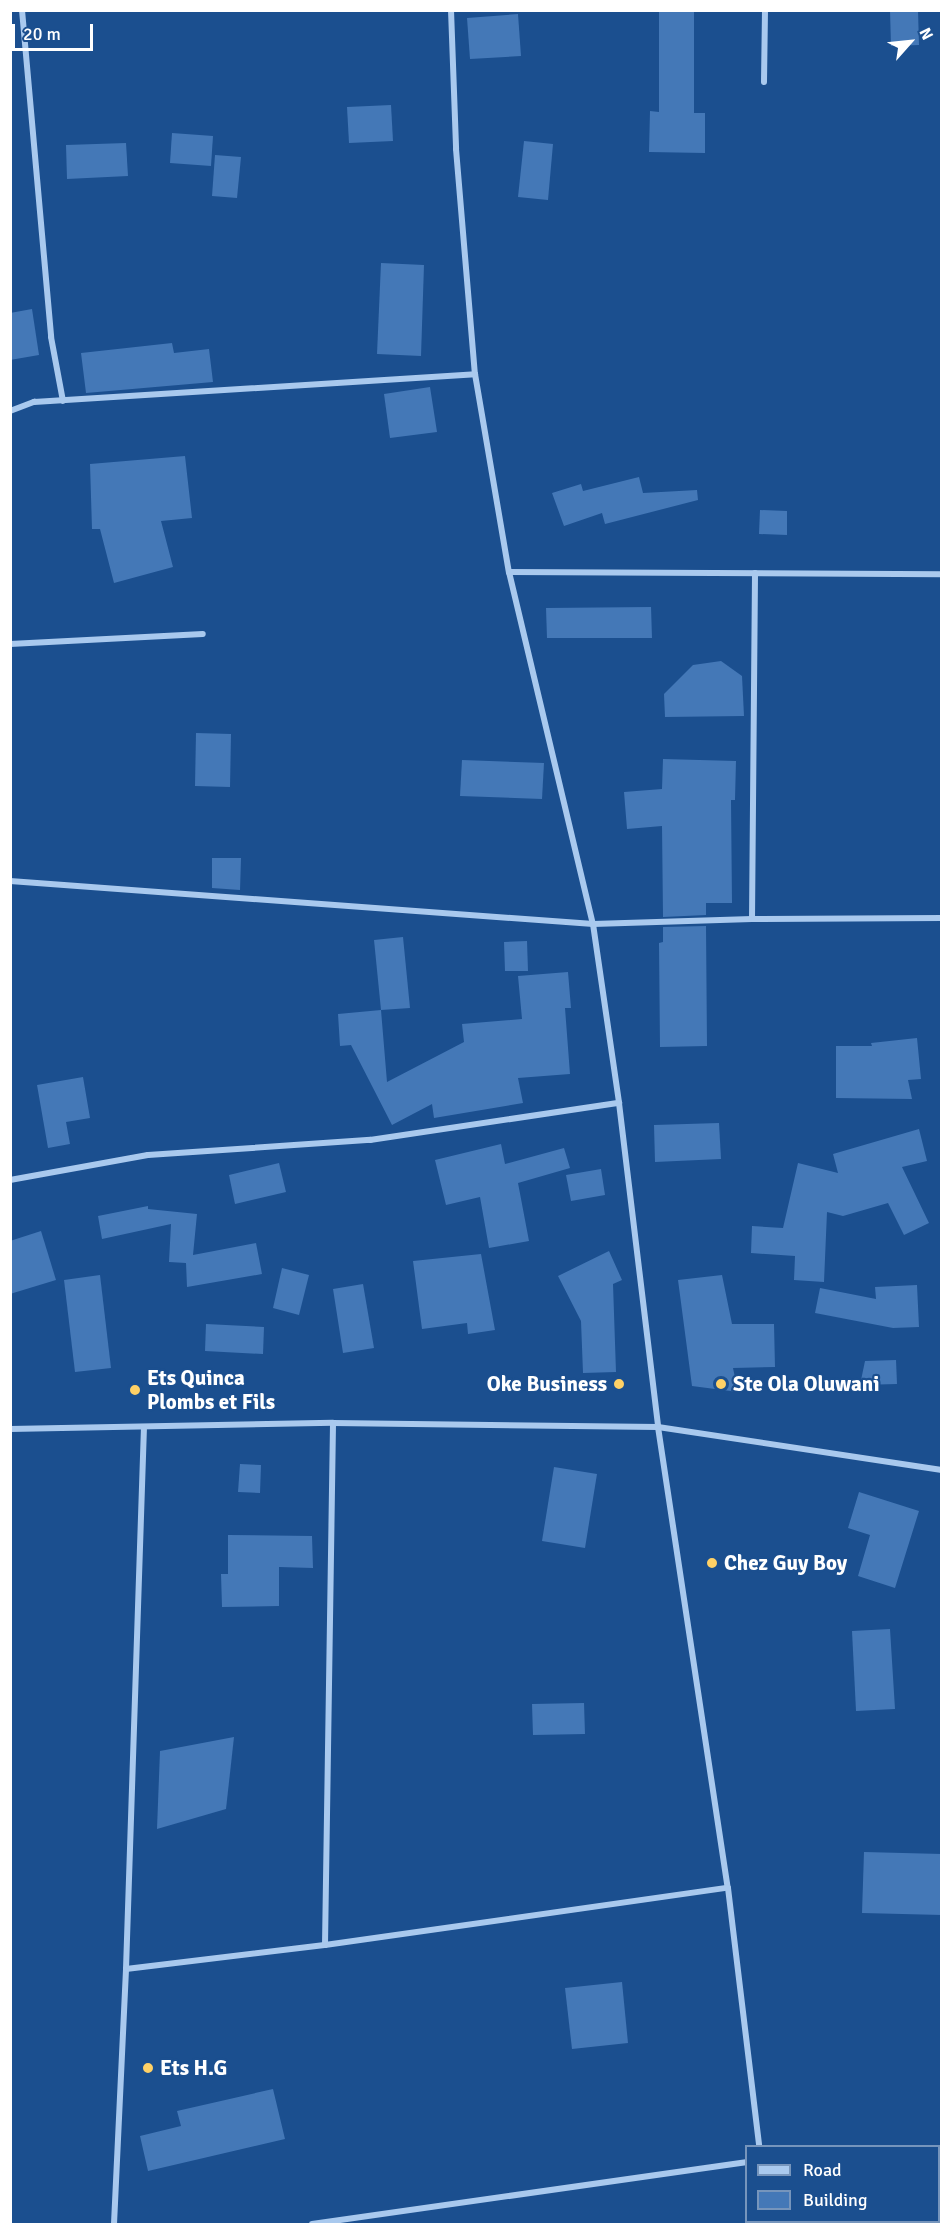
<!DOCTYPE html>
<style>
body{margin:0}
#map{position:relative;width:952px;height:2235px;overflow:hidden;background:#1b4f8f;font-family:Signika,sans-serif}
div>[style]{position:absolute}
.building>*{inset:0;background:#4478b7}
.minor>*{height:6px;margin:-3px;padding:0 3px;transform-origin:3px;border-radius:3px;background:#a9c9ee}
.dots>*{width:16px;height:16px;translate:-50% -50%;box-sizing:border-box;border:3px solid #1b4f8f;border-radius:50%}
span{translate:-50% -50%;white-space:nowrap;text-align:center;line-height:1.15;-webkit-text-stroke:4.5px #1b4f8f;paint-order:stroke}
.poi-label{font-size:21px;color:#fff;font-weight:700}
.left{translate:0 -50%;text-align:left}
.right{translate:-100% -50%;text-align:right}
.frame{position:absolute;inset:0;border:12px solid #fff;pointer-events:none}
.legend{position:absolute;left:745px;top:2145px;width:195px;height:78px;box-sizing:border-box;background:#1b4f8f;border:2px solid #7695bc;margin:0;padding:8px 10px;list-style:none;font-size:18px;color:#fff}
.legend li{display:flex;align-items:center;gap:12px;height:30px}
.legend b{width:30px;border:2px solid #7695bc}
.north{position:absolute;left:880px;top:12px;width:60px;height:60px;-webkit-text-stroke:4px #1b4f8f;paint-order:stroke;rotate:63deg;font-size:16px;font-weight:700;line-height:24px;text-align:center;color:#fff}
.north::after{content:'';display:block;margin:auto;width:21px;height:27px;background:#fff;clip-path:polygon(50% 0,100% 100%,50% 72%,0 100%)}
.scale{position:absolute;left:12px;top:24px;width:81px;height:27px;box-sizing:border-box;border:3px solid #fff;border-top:0;padding-left:8px;font-size:18px;line-height:21px;white-space:nowrap;color:#fff;-webkit-text-stroke:4px #1b4f8f;paint-order:stroke}
</style>
<div id="map">
<div class="building">
<div style="clip-path:polygon(659px 10px,694px 10px,694px 113px,705px 113px,705px 153px,649px 152px,650px 111px,659px 112px)"></div>
<div style="clip-path:polygon(890px 10px,918px 10px,919px 45px,891px 46px)"></div>
<div style="clip-path:polygon(518px 14px,521px 56px,470px 59px,467px 18px)"></div>
<div style="clip-path:polygon(391px 105px,393px 141px,349px 143px,347px 107px)"></div>
<div style="clip-path:polygon(172px 133px,213px 136px,211px 166px,170px 163px)"></div>
<div style="clip-path:polygon(524px 141px,553px 144px,548px 200px,518px 197px)"></div>
<div style="clip-path:polygon(126px 143px,128px 176px,67px 179px,66px 145px)"></div>
<div style="clip-path:polygon(215px 155px,241px 157px,237px 198px,212px 196px)"></div>
<div style="clip-path:polygon(381px 263px,424px 265px,421px 356px,377px 354px)"></div>
<div style="clip-path:polygon(32px 309px,39px 355px,10px 360px,10px 313px)"></div>
<div style="clip-path:polygon(172px 343px,174px 353px,209px 349px,213px 382px,86px 393px,81px 353px)"></div>
<div style="clip-path:polygon(430px 387px,437px 432px,390px 438px,384px 394px)"></div>
<div style="clip-path:polygon(185px 456px,192px 518px,161px 521px,173px 567px,114px 583px,100px 529px,92px 529px,90px 464px)"></div>
<div style="clip-path:polygon(639px 477px,643px 493px,697px 490px,698px 500px,605px 524px,602px 513px,564px 526px,552px 493px,581px 484px,583px 491px)"></div>
<div style="clip-path:polygon(760px 510px,787px 511px,787px 535px,759px 534px)"></div>
<div style="clip-path:polygon(651px 607px,652px 638px,547px 638px,546px 608px)"></div>
<div style="clip-path:polygon(721px 661px,742px 676px,744px 716px,665px 717px,664px 694px,693px 665px)"></div>
<div style="clip-path:polygon(196px 733px,231px 734px,230px 787px,195px 786px)"></div>
<div style="clip-path:polygon(663px 759px,736px 761px,735px 800px,731px 800px,732px 903px,706px 903px,706px 915px,663px 917px,662px 826px,627px 829px,624px 792px,662px 789px)"></div>
<div style="clip-path:polygon(462px 760px,544px 763px,542px 799px,460px 796px)"></div>
<div style="clip-path:polygon(212px 858px,241px 858px,240px 890px,212px 888px)"></div>
<div style="clip-path:polygon(706px 926px,707px 1046px,660px 1047px,659px 943px,663px 942px,663px 927px)"></div>
<div style="clip-path:polygon(403px 937px,410px 1008px,381px 1010px,374px 940px)"></div>
<div style="clip-path:polygon(527px 941px,528px 971px,505px 971px,504px 942px)"></div>
<div style="clip-path:polygon(568px 972px,571px 1008px,565px 1008px,570px 1074px,518px 1078px,523px 1103px,434px 1118px,432px 1104px,392px 1125px,351px 1045px,340px 1046px,338px 1014px,381px 1010px,387px 1082px,464px 1042px,462px 1024px,522px 1019px,518px 976px)"></div>
<div style="clip-path:polygon(917px 1038px,921px 1079px,908px 1080px,912px 1099px,836px 1098px,836px 1046px,872px 1046px,871px 1043px)"></div>
<div style="clip-path:polygon(83px 1077px,90px 1118px,66px 1122px,70px 1144px,48px 1148px,37px 1085px)"></div>
<div style="clip-path:polygon(719px 1123px,721px 1159px,655px 1162px,654px 1125px)"></div>
<div style="clip-path:polygon(919px 1129px,927px 1161px,902px 1167px,929px 1223px,904px 1235px,888px 1203px,843px 1216px,827px 1212px,824px 1282px,794px 1280px,795px 1256px,751px 1253px,752px 1226px,783px 1228px,798px 1163px,838px 1173px,833px 1154px)"></div>
<div style="clip-path:polygon(501px 1144px,505px 1164px,564px 1148px,570px 1168px,518px 1183px,529px 1241px,489px 1248px,480px 1197px,446px 1205px,435px 1160px)"></div>
<div style="clip-path:polygon(279px 1163px,286px 1192px,235px 1204px,229px 1175px)"></div>
<div style="clip-path:polygon(601px 1169px,605px 1195px,571px 1201px,566px 1175px)"></div>
<div style="clip-path:polygon(148px 1206px,148px 1209px,197px 1214px,193px 1255px,256px 1243px,262px 1274px,187px 1287px,186px 1263px,169px 1262px,171px 1224px,102px 1239px,98px 1216px)"></div>
<div style="clip-path:polygon(41px 1231px,56px 1280px,10px 1294px,10px 1241px)"></div>
<div style="clip-path:polygon(609px 1251px,622px 1280px,613px 1284px,616px 1372px,583px 1373px,581px 1321px,558px 1276px)"></div>
<div style="clip-path:polygon(481px 1254px,495px 1330px,468px 1334px,467px 1323px,422px 1329px,413px 1261px)"></div>
<div style="clip-path:polygon(282px 1268px,309px 1275px,299px 1315px,273px 1308px)"></div>
<div style="clip-path:polygon(100px 1275px,111px 1368px,75px 1372px,64px 1280px)"></div>
<div style="clip-path:polygon(722px 1275px,732px 1324px,774px 1324px,775px 1367px,733px 1368px,738px 1392px,692px 1386px,678px 1280px)"></div>
<div style="clip-path:polygon(363px 1284px,374px 1348px,343px 1353px,333px 1289px)"></div>
<div style="clip-path:polygon(917px 1285px,919px 1327px,893px 1328px,815px 1313px,820px 1288px,876px 1299px,875px 1287px)"></div>
<div style="clip-path:polygon(206px 1324px,264px 1327px,263px 1354px,205px 1351px)"></div>
<div style="clip-path:polygon(896px 1360px,897px 1384px,860px 1385px,865px 1361px)"></div>
<div style="clip-path:polygon(240px 1464px,261px 1465px,260px 1493px,238px 1492px)"></div>
<div style="clip-path:polygon(554px 1467px,597px 1474px,585px 1548px,542px 1541px)"></div>
<div style="clip-path:polygon(859px 1492px,919px 1511px,895px 1588px,858px 1576px,870px 1535px,848px 1528px)"></div>
<div style="clip-path:polygon(228px 1535px,312px 1536px,313px 1568px,279px 1567px,279px 1606px,222px 1607px,221px 1574px,228px 1574px)"></div>
<div style="clip-path:polygon(890px 1629px,895px 1709px,856px 1711px,852px 1631px)"></div>
<div style="clip-path:polygon(584px 1703px,585px 1734px,533px 1735px,532px 1704px)"></div>
<div style="clip-path:polygon(234px 1737px,226px 1809px,157px 1829px,160px 1751px)"></div>
<div style="clip-path:polygon(864px 1852px,942px 1854px,942px 1915px,862px 1913px)"></div>
<div style="clip-path:polygon(622px 1982px,628px 2043px,572px 2049px,565px 1988px)"></div>
<div style="clip-path:polygon(273px 2089px,285px 2139px,148px 2171px,140px 2136px,181px 2126px,177px 2111px)"></div>
</div>
<div class="minor">
<div style="left:22px;top:10px;width:328px;rotate:84.9deg"></div>
<div style="left:51px;top:337px;width:65px;rotate:79.4deg"></div>
<div style="left:451px;top:10px;width:139px;rotate:87.9deg"></div>
<div style="left:456px;top:149px;width:226px;rotate:85.2deg"></div>
<div style="left:475px;top:374px;width:201px;rotate:80.3deg"></div>
<div style="left:509px;top:572px;width:362px;rotate:76.6deg"></div>
<div style="left:593px;top:924px;width:181px;rotate:81.7deg"></div>
<div style="left:619px;top:1103px;width:326px;rotate:83.1deg"></div>
<div style="left:658px;top:1427px;width:466px;rotate:81.4deg"></div>
<div style="left:728px;top:1888px;width:260px;rotate:83.1deg"></div>
<div style="left:764px;top:82px;width:72px;rotate:-89.2deg"></div>
<div style="left:10px;top:411px;width:26px;rotate:-21deg"></div>
<div style="left:34px;top:402px;width:442px;rotate:-3.6deg"></div>
<div style="left:509px;top:572px;width:433px;rotate:0.3deg"></div>
<div style="left:10px;top:644px;width:193px;rotate:-3deg"></div>
<div style="left:10px;top:881px;width:585px;rotate:4.22deg"></div>
<div style="left:593px;top:924px;width:159px;rotate:-1.8deg"></div>
<div style="left:752px;top:919px;width:190px;rotate:-0.3deg"></div>
<div style="left:752px;top:919px;width:346px;rotate:-89.5deg"></div>
<div style="left:10px;top:1180px;width:140px;rotate:-10.3deg"></div>
<div style="left:148px;top:1155px;width:223px;rotate:-3.9deg"></div>
<div style="left:370px;top:1140px;width:252px;rotate:-8.5deg"></div>
<div style="left:10px;top:1429px;width:323px;rotate:-1.1deg"></div>
<div style="left:333px;top:1423px;width:325px;rotate:0.7deg"></div>
<div style="left:658px;top:1427px;width:287px;rotate:8.6deg"></div>
<div style="left:325px;top:1945px;width:522px;rotate:-89.12deg"></div>
<div style="left:126px;top:1969px;width:200px;rotate:-6.9deg"></div>
<div style="left:325px;top:1945px;width:407px;rotate:-8.1deg"></div>
<div style="left:114px;top:2224px;width:255px;rotate:-87.3deg"></div>
<div style="left:126px;top:1969px;width:542px;rotate:-88.1deg"></div>
<div style="left:312px;top:2224px;width:438px;rotate:-8.1deg"></div>
</div>
<div class="dots">
<div style="left:619px;top:1384px;background:#ffd166"></div>
<div style="left:721px;top:1384px;background:#ffd166"></div>
<div style="left:135px;top:1390px;background:#ffd166"></div>
<div style="left:712px;top:1563px;background:#ffd166"></div>
<div style="left:148px;top:2068px;background:#ffd166"></div>
</div>
<div class="poi-label">
<span class="left" style="left:147px;top:1390px">Ets Quinca<br>Plombs et Fils</span>
<span class="right" style="left:607px;top:1384px">Oke Business</span>
<span class="left" style="left:733px;top:1384px">Ste Ola Oluwani</span>
<span class="left" style="left:724px;top:1563px">Chez Guy Boy</span>
<span class="left" style="left:160px;top:2068px">Ets H.G</span>
</div>
<div class="frame"></div>
<ul class="legend">
<li><b style="height:8px;background:#a9c9ee"></b>Road</li>
<li><b style="height:16px;background:#4478b7"></b>Building</li>
</ul>
<div class="north">N</div>
<div class="scale">20 m</div>
</div>
